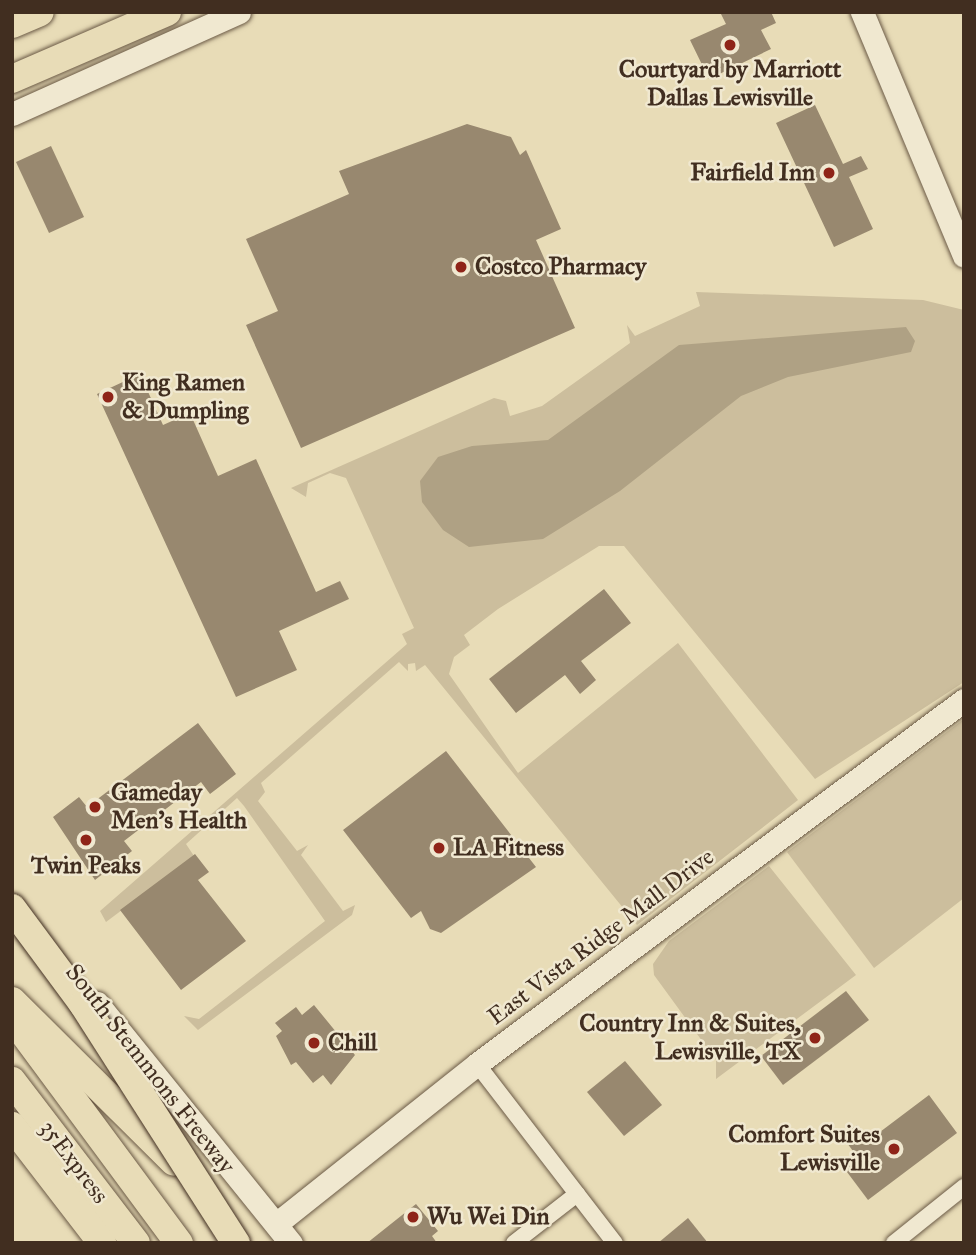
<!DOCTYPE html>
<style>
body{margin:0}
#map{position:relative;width:976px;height:1255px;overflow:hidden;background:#e8dcb7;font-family:"IM FELL Great Primer",serif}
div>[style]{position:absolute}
.green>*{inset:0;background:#ccbe9d}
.water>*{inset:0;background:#afa184}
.building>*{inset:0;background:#98886f}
.roads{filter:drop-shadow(0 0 2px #6b5a46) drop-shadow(0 0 2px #6b5a46)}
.street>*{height:16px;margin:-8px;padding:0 8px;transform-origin:8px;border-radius:8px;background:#f0e8d0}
.secondary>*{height:23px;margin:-11.5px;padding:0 11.5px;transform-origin:11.5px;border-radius:11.5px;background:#f0e8d0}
.highway>*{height:28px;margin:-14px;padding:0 14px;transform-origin:14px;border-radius:14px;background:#e8dcb7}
.bridges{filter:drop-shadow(0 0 2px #412e20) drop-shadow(0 0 2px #412e20)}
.highway-bridge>*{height:28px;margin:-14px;padding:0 14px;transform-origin:14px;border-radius:14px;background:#e8dcb7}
.dots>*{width:19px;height:19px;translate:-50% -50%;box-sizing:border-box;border:4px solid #f0e8d0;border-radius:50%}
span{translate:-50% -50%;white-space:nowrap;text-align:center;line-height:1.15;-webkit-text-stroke:5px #f0e8d0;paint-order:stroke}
.poi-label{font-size:24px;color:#412e20;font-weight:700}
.right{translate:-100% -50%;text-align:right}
.left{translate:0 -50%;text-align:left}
.street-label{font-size:24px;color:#412e20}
.frame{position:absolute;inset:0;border:14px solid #412e20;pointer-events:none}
</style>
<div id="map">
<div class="green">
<div style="clip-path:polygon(696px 292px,923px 300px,964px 310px,964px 682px,815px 779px,624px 546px,599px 546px,498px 609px,464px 635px,470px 645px,454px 657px,449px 674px,518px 773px,678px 643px,798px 800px,637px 925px,425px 665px,416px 671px,415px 663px,408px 664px,408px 671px,399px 662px,261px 783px,265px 792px,258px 801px,297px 851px,308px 845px,301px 855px,343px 911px,355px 905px,352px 915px,198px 1030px,184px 1016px,199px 1019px,325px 921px,244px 806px,237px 798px,186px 844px,194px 856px,106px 922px,100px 911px,407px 644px,402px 634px,414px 628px,346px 478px,330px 473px,308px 483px,306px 497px,291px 488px,494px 398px,506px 401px,510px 416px,542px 406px,630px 343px,627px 325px,635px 336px,700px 306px)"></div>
<div style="clip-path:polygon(964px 719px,964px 898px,874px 968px,787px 852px)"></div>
<div style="clip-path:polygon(769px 866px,856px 975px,716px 1079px,716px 1060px,654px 975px,653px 964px,669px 941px)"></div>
</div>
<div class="water">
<div style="clip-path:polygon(906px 327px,915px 341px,911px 352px,788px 377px,741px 396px,620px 491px,543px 539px,469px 547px,443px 530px,422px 502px,420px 481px,438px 457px,472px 446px,548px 440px,679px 345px)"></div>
</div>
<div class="building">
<div style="clip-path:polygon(720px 12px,771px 12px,776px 23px,761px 30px,771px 49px,709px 79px,690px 40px,726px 24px)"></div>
<div style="clip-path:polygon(815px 105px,843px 164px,861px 156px,868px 169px,849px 177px,873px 229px,834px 247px,776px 123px)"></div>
<div style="clip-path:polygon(467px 124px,511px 137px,520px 155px,526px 150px,561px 229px,536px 240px,575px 328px,301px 448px,246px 325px,278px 311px,246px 239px,349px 194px,339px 171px)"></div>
<div style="clip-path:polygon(51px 146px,84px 217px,49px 233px,16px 162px)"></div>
<div style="clip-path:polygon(140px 374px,163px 425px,190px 413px,218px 476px,256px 459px,316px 592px,340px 581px,349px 599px,279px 631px,297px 670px,236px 697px,97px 394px)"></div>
<div style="clip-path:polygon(604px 589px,631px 623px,581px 661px,596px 680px,580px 694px,565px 675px,516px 713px,489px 679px)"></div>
<div style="clip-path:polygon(198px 723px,236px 774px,210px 794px,201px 782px,124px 841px,132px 851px,95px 880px,53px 817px,79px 797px,87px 807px)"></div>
<div style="clip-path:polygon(446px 751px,536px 867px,441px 933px,430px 929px,421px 911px,411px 918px,343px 830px)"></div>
<div style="clip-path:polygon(195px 854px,209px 872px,198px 880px,246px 941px,181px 990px,120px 910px)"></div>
<div style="clip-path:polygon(846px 991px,869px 1020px,783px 1085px,761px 1056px)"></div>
<div style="clip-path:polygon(314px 1005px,355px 1055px,331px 1085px,323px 1075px,313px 1083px,296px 1062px,291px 1065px,276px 1036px,282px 1031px,275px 1023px,296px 1007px,302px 1015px)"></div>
<div style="clip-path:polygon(625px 1061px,662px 1105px,624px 1136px,587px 1092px)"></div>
<div style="clip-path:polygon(929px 1095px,957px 1133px,868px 1200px,844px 1168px,858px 1158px,842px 1136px,857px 1125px,868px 1141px)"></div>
<div style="clip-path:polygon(416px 1204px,438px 1231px,432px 1236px,437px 1243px,367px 1243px)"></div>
<div style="clip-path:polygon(688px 1218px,708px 1243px,658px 1243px)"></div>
</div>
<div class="roads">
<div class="street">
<div style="left:477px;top:1064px;width:226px;rotate:52.4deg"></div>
<div style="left:514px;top:1243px;width:80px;rotate:-37.9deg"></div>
<div style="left:894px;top:1243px;width:90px;rotate:-38.7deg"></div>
</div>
<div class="secondary">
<div style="left:862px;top:12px;width:264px;rotate:67.3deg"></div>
<div style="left:12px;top:114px;width:249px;rotate:-24.2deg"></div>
<div style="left:97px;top:1003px;width:309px;rotate:51.1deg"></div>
<div style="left:276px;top:1224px;width:257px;rotate:-38.5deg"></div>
<div style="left:477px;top:1064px;width:608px;rotate:-36.78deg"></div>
</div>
<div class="highway">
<div style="left:12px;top:24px;width:30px;rotate:-23deg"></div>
<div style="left:12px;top:79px;width:169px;rotate:-23.4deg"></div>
<div style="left:12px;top:1001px;width:228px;rotate:44.8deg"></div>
<div style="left:16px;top:1023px;width:274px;rotate:53.5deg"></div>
<div style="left:12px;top:1081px;width:204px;rotate:52.6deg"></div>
<div style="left:12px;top:1126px;width:148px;rotate:52.4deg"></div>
</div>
</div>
<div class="bridges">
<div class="highway-bridge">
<div style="left:12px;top:908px;width:119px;rotate:53.5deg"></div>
<div style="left:83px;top:1004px;width:284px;rotate:57.4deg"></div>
</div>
</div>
<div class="dots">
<div style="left:730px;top:45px;background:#8f2418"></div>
<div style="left:829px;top:173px;background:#8f2418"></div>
<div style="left:461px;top:267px;background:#8f2418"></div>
<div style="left:108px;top:397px;background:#8f2418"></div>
<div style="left:95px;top:807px;background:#8f2418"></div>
<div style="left:86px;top:840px;background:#8f2418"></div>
<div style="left:439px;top:848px;background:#8f2418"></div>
<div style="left:815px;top:1038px;background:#8f2418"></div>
<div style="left:314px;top:1043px;background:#8f2418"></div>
<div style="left:894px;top:1149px;background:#8f2418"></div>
<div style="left:413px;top:1217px;background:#8f2418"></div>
</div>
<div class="poi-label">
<span style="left:730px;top:84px">Courtyard by Marriott<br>Dallas Lewisville</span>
<span class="right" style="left:815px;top:173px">Fairfield Inn</span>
<span class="left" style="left:475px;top:267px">Costco Pharmacy</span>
<span class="left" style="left:122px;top:397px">King Ramen<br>&amp; Dumpling</span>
<span class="left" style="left:111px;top:807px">Gameday<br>Men's Health</span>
<span class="left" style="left:453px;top:848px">LA Fitness</span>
<span style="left:86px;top:866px">Twin Peaks</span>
<span class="right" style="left:801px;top:1038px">Country Inn &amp; Suites,<br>Lewisville, TX</span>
<span class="left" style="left:328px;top:1043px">Chill</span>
<span class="right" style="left:880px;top:1149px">Comfort Suites<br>Lewisville</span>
<span class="left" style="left:427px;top:1217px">Wu Wei Din</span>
</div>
<div class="street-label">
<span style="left:601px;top:937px;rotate:-37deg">East Vista Ridge Mall Drive</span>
<span style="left:150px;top:1069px;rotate:52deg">South Stemmons Freeway</span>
<span style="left:74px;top:1162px;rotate:53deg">35Express</span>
</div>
<div class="frame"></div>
</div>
